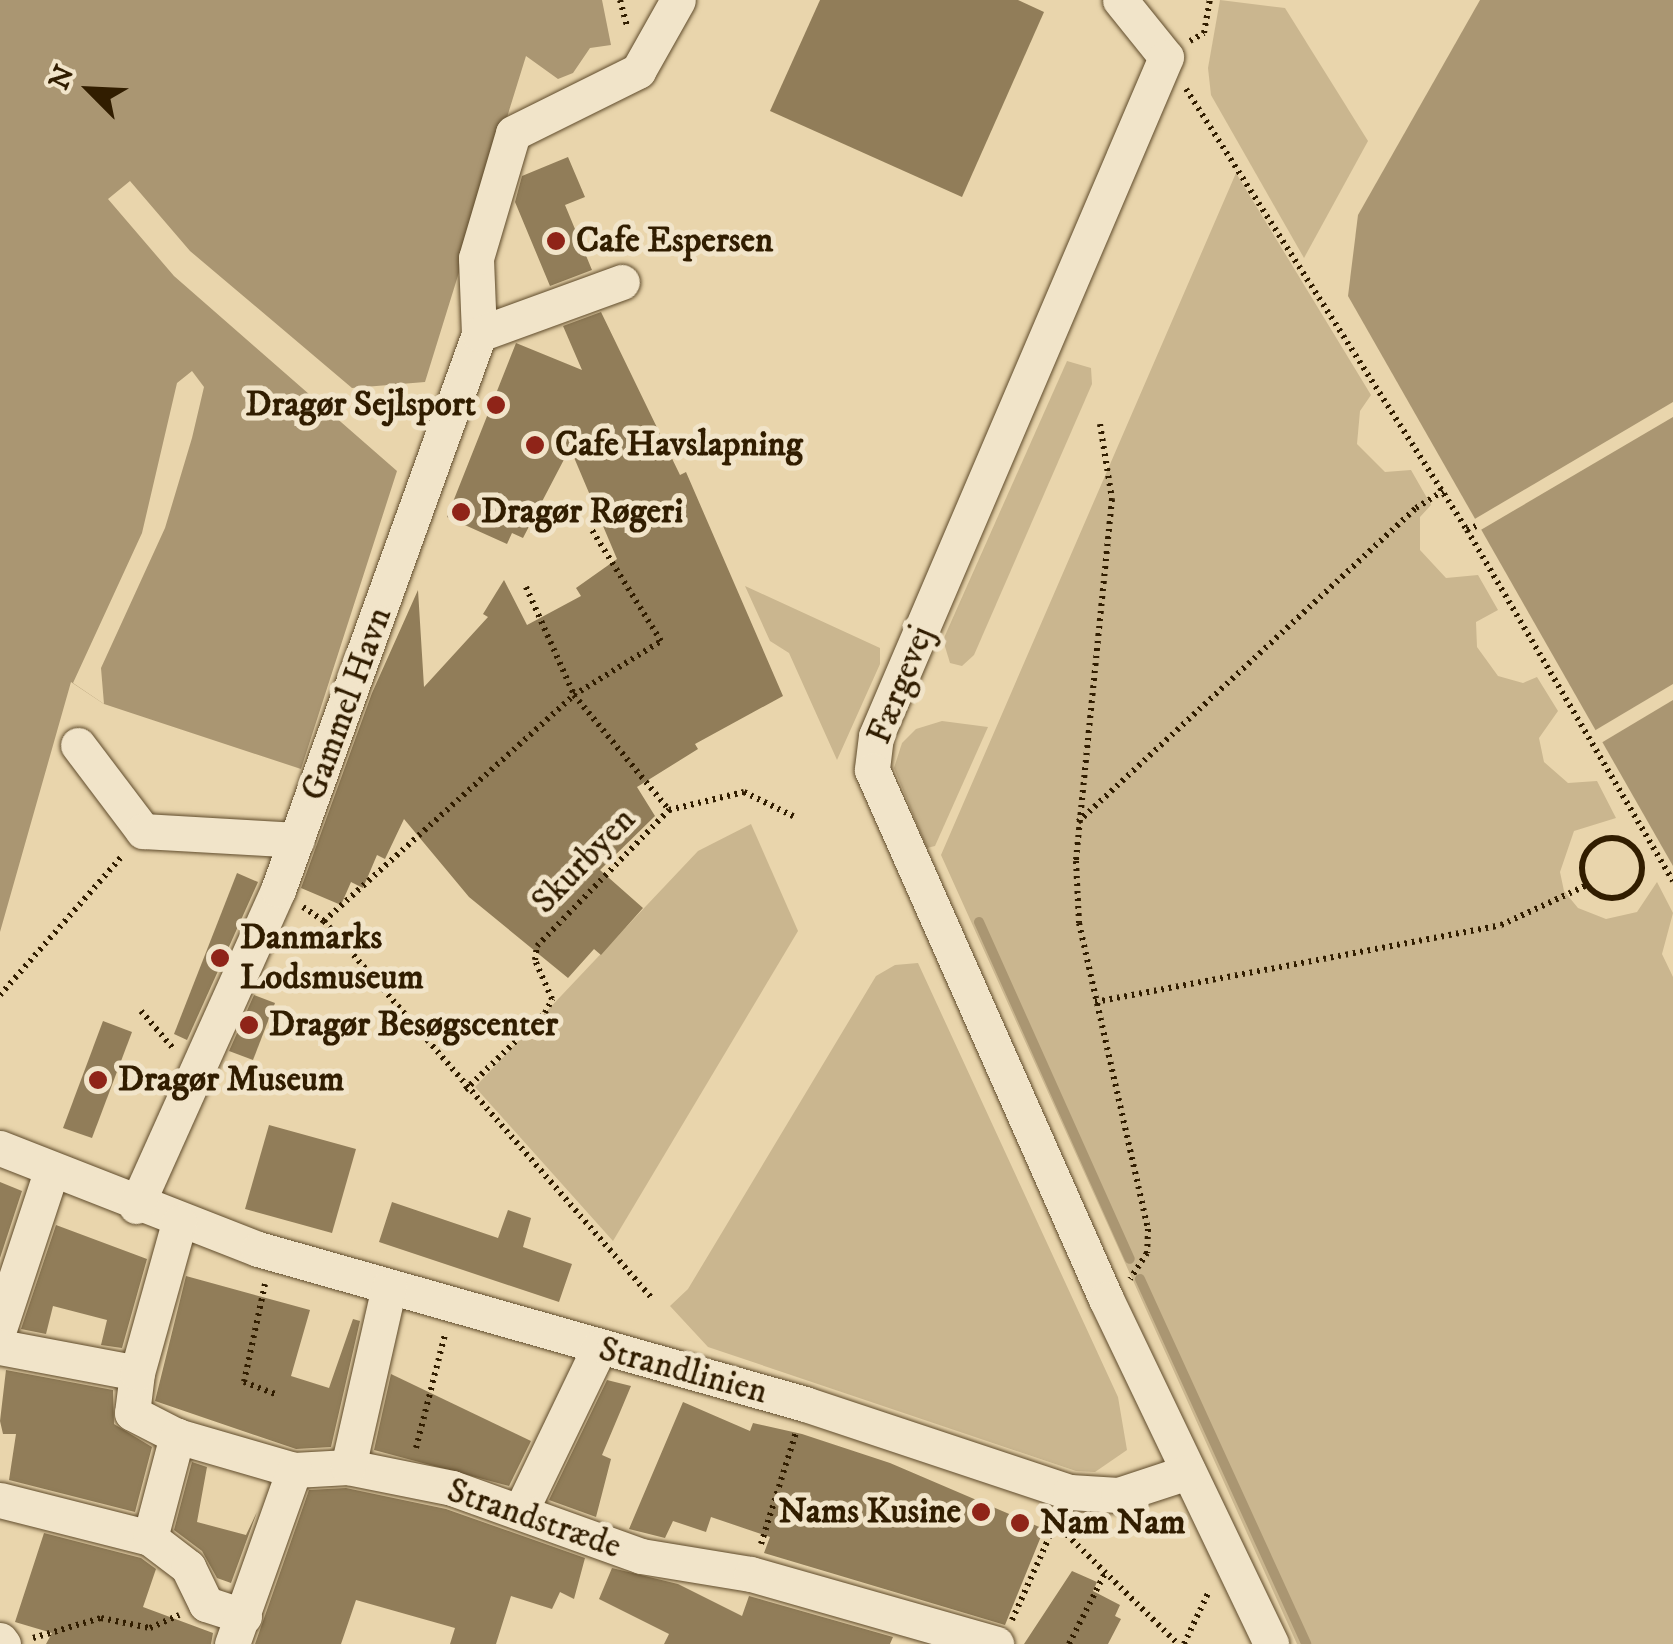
<!DOCTYPE html>
<meta charset="utf-8">
<style>
body{margin:0}
#map{position:relative;width:1673px;height:1644px;overflow:hidden;background:#e9d5ac;font-family:"IM FELL DW Pica",serif}
div>[style]{position:absolute}
.green>*{inset:0;background:#cab68f}
.water>*{inset:0;background:#aa9672}
.pier>*{inset:0;background:#e9d5ac}
.stream>*{height:10px;margin:-5px;padding:0 5px;transform-origin:5px;border-radius:5px;background:#aa9672}
.building>*{inset:0;background:#917d59}
.path>*{height:6px;margin-top:-3px;transform-origin:0;background:repeating-linear-gradient(90deg,#311d00 0 2.5px,transparent 0 7.5px)}
.path>.ring{margin:-3px;padding:0;box-sizing:content-box;background:none;border:6px solid #311d00;border-radius:50%}
.roads{filter:drop-shadow(0 0 2px #5f4b2b) drop-shadow(0 0 2px #5f4b2b)}
.minor>*{height:35px;margin:-17.5px;padding:0 17.5px;transform-origin:17.5px;border-radius:17.5px;background:#f1e4c9}
.dots>*{width:28px;height:28px;translate:-50% -50%;box-sizing:border-box;border:5px solid #f1e4c9;border-radius:50%}
span{translate:-50% -50%;white-space:nowrap;text-align:center;line-height:1.15;-webkit-text-stroke:10px #f1e4c9;paint-order:stroke}
.poi-label{font-size:35px;color:#311d00;font-weight:700}
.left{translate:0 -50%;text-align:left}
.right{translate:-100% -50%;text-align:right}
.street-label{font-size:35px;color:#311d00}
.north{position:absolute;left:40px;top:40px;width:100px;height:100px;-webkit-text-stroke:8px #f1e4c9;paint-order:stroke;rotate:294deg;font-size:28px;font-weight:700;line-height:40px;text-align:center;color:#311d00}
.north::after{content:'';display:block;margin:auto;width:35px;height:45px;background:#311d00;clip-path:polygon(50% 0,100% 100%,50% 72%,0 100%)}
</style>
<div id="map">
<div class="green">
<div style="clip-path:polygon(1220px 0,1285px 8px,1368px 141px,1304px 258px,1211px 95px,1208px 68px)"></div>
<div style="clip-path:polygon(1236px 173px,1371px 395px,1360px 411px,1357px 444px,1385px 472px,1411px 470px,1431px 505px,1420px 517px,1420px 550px,1446px 578px,1478px 575px,1498px 610px,1476px 622px,1477px 647px,1498px 676px,1523px 683px,1537px 677px,1558px 711px,1539px 738px,1544px 762px,1568px 783px,1597px 781px,1616px 818px,1574px 831px,1560px 872px,1564px 891px,1578px 908px,1606px 919px,1637px 912px,1657px 882px,1673px 913px,1662px 954px,1673px 977px,1673px 1644px,1297px 1644px,941px 855px)"></div>
<div style="clip-path:polygon(1067px 361px,1091px 368px,1092px 384px,974px 655px,962px 666px,950px 663px,943px 640px)"></div>
<div style="clip-path:polygon(745px 586px,880px 648px,880px 664px,837px 760px,789px 653px,770px 641px)"></div>
<div style="clip-path:polygon(942px 721px,988px 727px,935px 846px,927px 848px,894px 768px,902px 743px,916px 729px)"></div>
<div style="clip-path:polygon(751px 824px,798px 931px,613px 1241px,475px 1087px,698px 851px)"></div>
<div style="clip-path:polygon(918px 963px,1118px 1397px,1127px 1450px,1095px 1472px,1076px 1471px,708px 1347px,670px 1306px,688px 1289px,876px 976px,895px 965px)"></div>
</div>
<div class="water">
<div style="clip-path:polygon(0 0,602px 0,611px 45px,590px 48px,573px 73px,558px 79px,526px 56px,425px 382px,352px 388px,190px 251px,130px 181px,108px 199px,174px 276px,397px 471px,301px 769px,104px 704px,71px 682px,0 932px)"></div>
<div style="clip-path:polygon(1480px 0,1673px 0,1673px 866px,1348px 296px,1358px 215px)"></div>
</div>
<div class="pier">
<div style="clip-path:polygon(192px 371px,204px 387px,192px 438px,165px 528px,101px 668px,104px 704px,73px 683px,142px 533px,177px 383px)"></div>
<div style="clip-path:polygon(1673px 402px,1673px 417px,1479px 531px,1473px 520px)"></div>
<div style="clip-path:polygon(1673px 684px,1673px 700px,1601px 743px,1594px 731px)"></div>
</div>
<div class="stream">
<div style="left:979px;top:922px;width:369px;rotate:65.9deg"></div>
<div style="left:1140px;top:1279px;width:401px;rotate:65.5deg"></div>
</div>
<div class="building">
<div style="clip-path:polygon(820px 0,1018px 0,1044px 12px,962px 197px,770px 111px)"></div>
<div style="clip-path:polygon(568px 157px,585px 197px,565px 205px,592px 270px,550px 286px,515px 202px,522px 176px)"></div>
<div style="clip-path:polygon(601px 312px,680px 475px,686px 472px,783px 696px,695px 744px,698px 749px,637px 787px,655px 816px,600px 870px,643px 908px,601px 955px,594px 949px,568px 978px,469px 897px,404px 819px,385px 859px,377px 855px,363px 888px,351px 882px,341px 905px,301px 888px,372px 693px,418px 590px,424px 687px,488px 617px,483px 614px,504px 580px,527px 625px,581px 596px,576px 588px,617px 559px,570px 448px,523px 538px,512px 533px,507px 544px,447px 517px,516px 343px,582px 370px,563px 326px)"></div>
<div style="clip-path:polygon(237px 873px,258px 882px,187px 1040px,174px 1034px)"></div>
<div style="clip-path:polygon(254px 995px,275px 1003px,253px 1060px,229px 1051px)"></div>
<div style="clip-path:polygon(103px 1021px,132px 1032px,92px 1138px,63px 1128px)"></div>
<div style="clip-path:polygon(269px 1125px,356px 1149px,332px 1233px,245px 1209px)"></div>
<div style="clip-path:polygon(0 1182px,22px 1191px,0 1258px)"></div>
<div style="clip-path:polygon(392px 1202px,498px 1238px,508px 1210px,531px 1218px,523px 1247px,572px 1264px,559px 1302px,379px 1242px)"></div>
<div style="clip-path:polygon(56px 1225px,147px 1259px,122px 1348px,101px 1345px,107px 1320px,53px 1306px,46px 1334px,21px 1329px)"></div>
<div style="clip-path:polygon(186px 1276px,310px 1310px,291px 1376px,329px 1388px,353px 1319px,360px 1321px,331px 1447px,296px 1449px,155px 1401px)"></div>
<div style="clip-path:polygon(6px 1370px,113px 1390px,114px 1424px,152px 1447px,135px 1512px,9px 1480px,16px 1434px,3px 1434px,0 1421px)"></div>
<div style="clip-path:polygon(391px 1374px,531px 1441px,509px 1486px,374px 1450px)"></div>
<div style="clip-path:polygon(607px 1380px,631px 1386px,602px 1455px,611px 1459px,596px 1517px,549px 1500px)"></div>
<div style="clip-path:polygon(683px 1402px,750px 1431px,753px 1423px,802px 1434px,890px 1463px,1044px 1529px,1005px 1625px,764px 1553px,770px 1537px,711px 1517px,706px 1532px,673px 1521px,665px 1538px,629px 1529px)"></div>
<div style="clip-path:polygon(192px 1462px,207px 1467px,197px 1522px,246px 1535px,257px 1512px,231px 1583px,217px 1578px,202px 1551px,174px 1530px)"></div>
<div style="clip-path:polygon(346px 1488px,446px 1509px,585px 1558px,574px 1599px,560px 1592px,552px 1609px,511px 1596px,496px 1644px,450px 1644px,455px 1628px,356px 1600px,341px 1644px,255px 1644px,309px 1490px)"></div>
<div style="clip-path:polygon(44px 1533px,141px 1558px,156px 1569px,143px 1607px,213px 1633px,211px 1644px,46px 1644px,52px 1633px,15px 1622px)"></div>
<div style="clip-path:polygon(612px 1568px,678px 1584px,742px 1616px,749px 1596px,893px 1637px,890px 1644px,664px 1644px,669px 1634px,599px 1599px)"></div>
<div style="clip-path:polygon(1072px 1571px,1097px 1582px,1093px 1591px,1120px 1605px,1115px 1616px,1121px 1619px,1108px 1644px,1024px 1644px)"></div>
</div>
<div class="path">
<div style="left:620px;top:0;width:27px;rotate:75deg"></div>
<div style="left:1190px;top:41px;width:16px;rotate:-30deg"></div>
<div style="left:1204px;top:33px;width:34px;rotate:-80deg"></div>
<div style="left:1186px;top:89px;width:523px;rotate:57.5deg"></div>
<div style="left:1467px;top:530px;width:407px;rotate:59.6deg"></div>
<div style="left:1100px;top:424px;width:76px;rotate:80.9deg"></div>
<div style="left:1112px;top:499px;width:364px;rotate:95.7deg"></div>
<div style="left:1076px;top:861px;width:62px;rotate:87.2deg"></div>
<div style="left:1079px;top:923px;width:314px;rotate:77.3deg"></div>
<div style="left:1148px;top:1229px;width:24px;rotate:92deg"></div>
<div style="left:1147px;top:1253px;width:31px;rotate:123deg"></div>
<div style="left:1467px;top:530px;width:10px;rotate:-24deg"></div>
<div style="left:526px;top:587px;width:118px;rotate:66deg"></div>
<div style="left:574px;top:695px;width:149px;rotate:50.4deg"></div>
<div style="left:669px;top:810px;width:77px;rotate:-13.5deg"></div>
<div style="left:744px;top:792px;width:55px;rotate:26.1deg"></div>
<div style="left:1078px;top:822px;width:461px;rotate:-42.9deg"></div>
<div style="left:1416px;top:508px;width:32px;rotate:-32deg"></div>
<div class="ring" style="left:1582px;top:838px;width:54px;height:54px"></div>
<div style="left:303px;top:907px;width:25px;rotate:34deg"></div>
<div style="left:324px;top:921px;width:498px;rotate:49deg"></div>
<div style="left:324px;top:921px;width:337px;rotate:-42.1deg"></div>
<div style="left:574px;top:695px;width:102px;rotate:-31.8deg"></div>
<div style="left:661px;top:641px;width:134px;rotate:-121.9deg"></div>
<div style="left:0;top:995px;width:186px;rotate:-48.7deg"></div>
<div style="left:1095px;top:1002px;width:413px;rotate:-10.7deg"></div>
<div style="left:1501px;top:925px;width:95px;rotate:-24.9deg"></div>
<div style="left:141px;top:1011px;width:48px;rotate:49.3deg"></div>
<div style="left:465px;top:1090px;width:111px;rotate:-43.9deg"></div>
<div style="left:545px;top:1013px;width:16px;rotate:-63deg"></div>
<div style="left:552px;top:999px;width:43px;rotate:-113.6deg"></div>
<div style="left:535px;top:960px;width:14px;rotate:-82deg"></div>
<div style="left:537px;top:946px;width:190px;rotate:-45.9deg"></div>
<div style="left:265px;top:1284px;width:100px;rotate:102.1deg"></div>
<div style="left:244px;top:1382px;width:36px;rotate:21deg"></div>
<div style="left:416px;top:1448px;width:118px;rotate:-75.7deg"></div>
<div style="left:1056px;top:1524px;width:171px;rotate:44.5deg"></div>
<div style="left:761px;top:1544px;width:117px;rotate:-72.6deg"></div>
<div style="left:1012px;top:1620px;width:107px;rotate:-65.8deg"></div>
<div style="left:33px;top:1638px;width:71px;rotate:-16.4deg"></div>
<div style="left:101px;top:1618px;width:50px;rotate:11.5deg"></div>
<div style="left:150px;top:1628px;width:32px;rotate:-24deg"></div>
<div style="left:1069px;top:1644px;width:82px;rotate:-63.1deg"></div>
<div style="left:1184px;top:1644px;width:59px;rotate:-64.7deg"></div>
</div>
<div class="roads">
<div class="minor">
<div style="left:1120px;top:0;width:73px;rotate:51.1deg"></div>
<div style="left:1166px;top:57px;width:738px;rotate:113.13deg"></div>
<div style="left:876px;top:736px;width:34px;rotate:97deg"></div>
<div style="left:872px;top:770px;width:578px;rotate:66.14deg"></div>
<div style="left:1106px;top:1299px;width:382px;rotate:64.4deg"></div>
<div style="left:479px;top:334px;width:76px;rotate:-92.3deg"></div>
<div style="left:476px;top:258px;width:130px;rotate:-73.5deg"></div>
<div style="left:513px;top:133px;width:140px;rotate:-26.4deg"></div>
<div style="left:638px;top:71px;width:81px;rotate:-60.6deg"></div>
<div style="left:78px;top:745px;width:108px;rotate:52.9deg"></div>
<div style="left:143px;top:831px;width:154px;rotate:3.3deg"></div>
<div style="left:0;top:1148px;width:277px;rotate:21.4deg"></div>
<div style="left:258px;top:1249px;width:569px;rotate:15.82deg"></div>
<div style="left:805px;top:1404px;width:279px;rotate:18.4deg"></div>
<div style="left:1070px;top:1492px;width:48px;rotate:3.6deg"></div>
<div style="left:1118px;top:1495px;width:74px;rotate:-18.2deg"></div>
<div style="left:136px;top:1206px;width:346px;rotate:-65.8deg"></div>
<div style="left:278px;top:890px;width:591px;rotate:-70.12deg"></div>
<div style="left:479px;top:334px;width:152px;rotate:-20deg"></div>
<div style="left:0;top:1326px;width:165px;rotate:-71.7deg"></div>
<div style="left:0;top:1347px;width:139px;rotate:10.7deg"></div>
<div style="left:137px;top:1373px;width:40px;rotate:97.1deg"></div>
<div style="left:132px;top:1413px;width:51px;rotate:27.1deg"></div>
<div style="left:177px;top:1436px;width:122px;rotate:16.2deg"></div>
<div style="left:294px;top:1470px;width:54px;rotate:-3.2deg"></div>
<div style="left:348px;top:1467px;width:106px;rotate:11.4deg"></div>
<div style="left:452px;top:1488px;width:201px;rotate:19.8deg"></div>
<div style="left:641px;top:1556px;width:111px;rotate:9.3deg"></div>
<div style="left:751px;top:1574px;width:255px;rotate:15.9deg"></div>
<div style="left:137px;top:1373px;width:156px;rotate:-74.4deg"></div>
<div style="left:348px;top:1467px;width:185px;rotate:-77.2deg"></div>
<div style="left:0;top:1500px;width:155px;rotate:14.2deg"></div>
<div style="left:150px;top:1538px;width:48px;rotate:37.3deg"></div>
<div style="left:188px;top:1567px;width:41px;rotate:64.1deg"></div>
<div style="left:206px;top:1604px;width:40px;rotate:18deg"></div>
<div style="left:522px;top:1508px;width:178px;rotate:-64.3deg"></div>
<div style="left:150px;top:1538px;width:106px;rotate:-75.2deg"></div>
<div style="left:0;top:1640px;width:5px;rotate:53deg"></div>
<div style="left:232px;top:1644px;width:185px;rotate:-70.4deg"></div>
</div>
</div>
<div class="dots">
<div style="left:556px;top:241px;background:#8f2418"></div>
<div style="left:496px;top:405px;background:#8f2418"></div>
<div style="left:535px;top:445px;background:#8f2418"></div>
<div style="left:461px;top:512px;background:#8f2418"></div>
<div style="left:220px;top:958px;background:#8f2418"></div>
<div style="left:249px;top:1025px;background:#8f2418"></div>
<div style="left:98px;top:1080px;background:#8f2418"></div>
<div style="left:981px;top:1512px;background:#8f2418"></div>
<div style="left:1020px;top:1523px;background:#8f2418"></div>
</div>
<div class="poi-label">
<span class="left" style="left:576px;top:241px">Cafe Espersen</span>
<span class="right" style="left:476px;top:405px">Dragør Sejlsport</span>
<span class="left" style="left:555px;top:445px">Cafe Havslapning</span>
<span class="left" style="left:481px;top:512px">Dragør Røgeri</span>
<span class="left" style="left:240px;top:958px">Danmarks<br>Lodsmuseum</span>
<span class="left" style="left:269px;top:1025px">Dragør Besøgscenter</span>
<span class="left" style="left:118px;top:1080px">Dragør Museum</span>
<span class="right" style="left:961px;top:1512px">Nams Kusine</span>
<span class="left" style="left:1040px;top:1523px">Nam Nam</span>
</div>
<div class="street-label">
<span style="left:901px;top:685px;rotate:-68deg">Færgevej</span>
<span style="left:347px;top:704px;rotate:-70deg">Gammel Havn</span>
<span style="left:584px;top:861px;rotate:-46deg">Skurbyen</span>
<span style="left:683px;top:1371px;rotate:15deg">Strandlinien</span>
<span style="left:534px;top:1519px;rotate:19deg">Strandstræde</span>
</div>
<div class="north">N</div>
</div>
